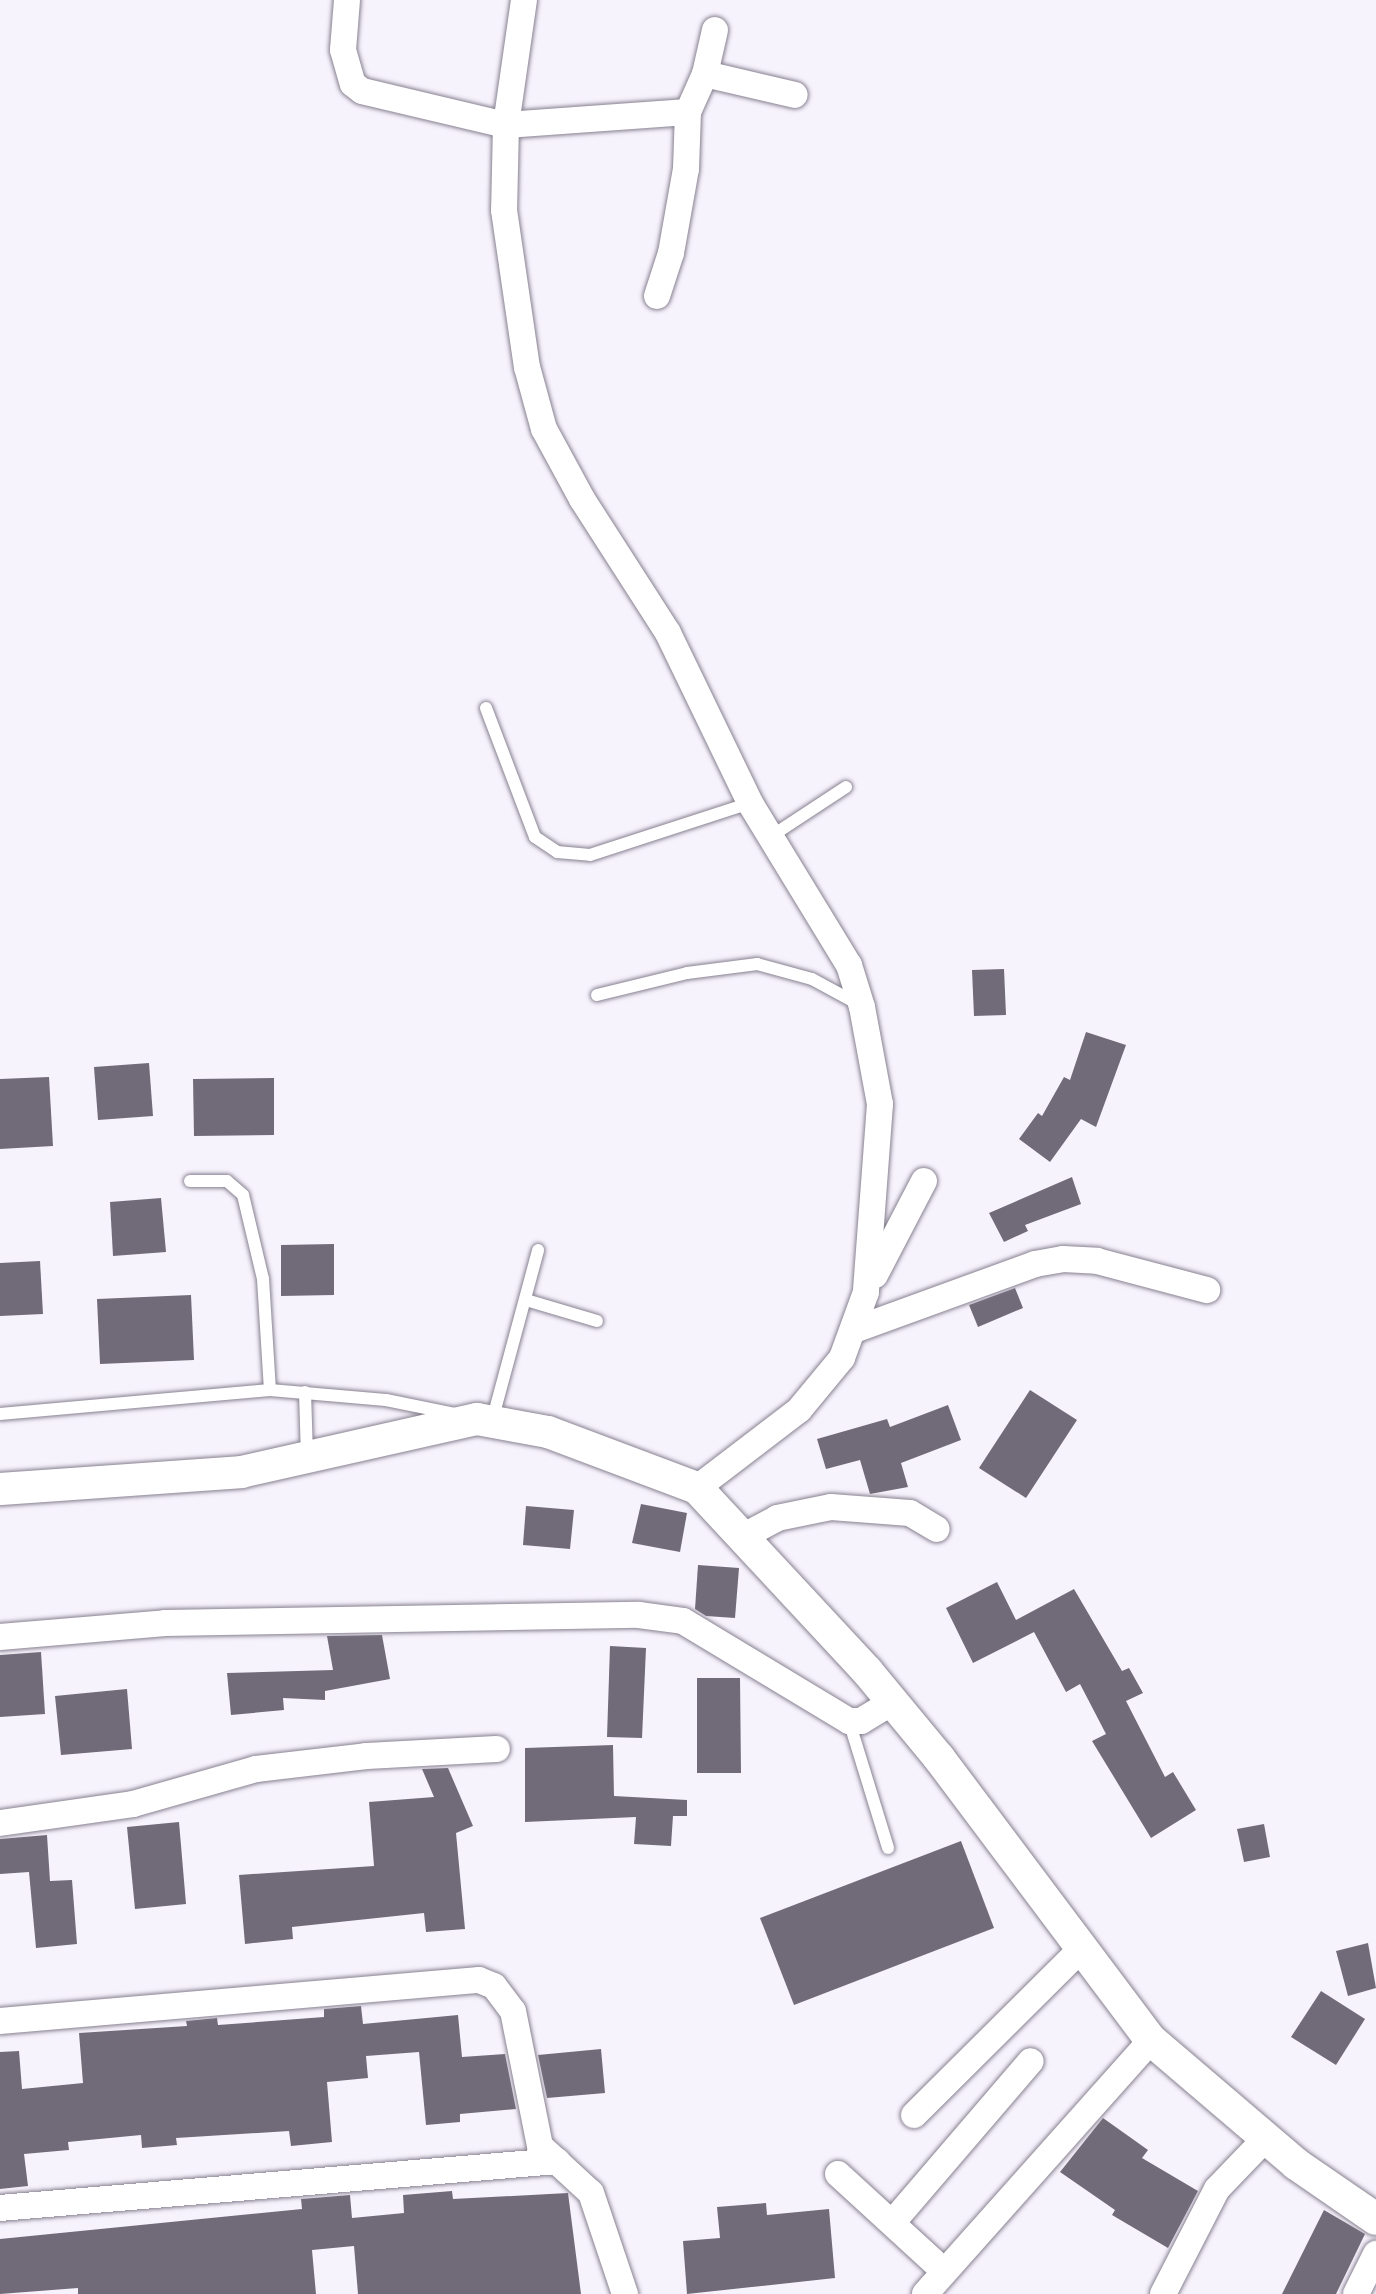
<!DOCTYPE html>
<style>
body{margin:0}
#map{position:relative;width:1376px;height:2294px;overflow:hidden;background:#f7f3fd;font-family:"Fira Sans Condensed",sans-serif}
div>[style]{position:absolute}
.building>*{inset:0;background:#716b79}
.roads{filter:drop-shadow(0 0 2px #878190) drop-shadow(0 0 2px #878190)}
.service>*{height:12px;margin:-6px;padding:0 6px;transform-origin:6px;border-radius:6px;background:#fff}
.minor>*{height:26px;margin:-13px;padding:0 13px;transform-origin:13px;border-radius:13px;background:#fff}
.tertiary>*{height:32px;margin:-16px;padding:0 16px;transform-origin:16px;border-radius:16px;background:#fff}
span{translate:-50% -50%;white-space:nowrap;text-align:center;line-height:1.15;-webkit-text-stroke:8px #fff;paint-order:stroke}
</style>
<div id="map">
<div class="building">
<div style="clip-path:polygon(1004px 969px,1006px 1015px,974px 1016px,972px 970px)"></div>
<div style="clip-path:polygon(1086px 1032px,1126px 1045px,1096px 1127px,1081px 1119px,1050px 1162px,1019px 1139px,1038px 1113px,1042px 1116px,1064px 1077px,1070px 1080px)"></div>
<div style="clip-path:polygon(149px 1063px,153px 1116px,98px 1120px,94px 1067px)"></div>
<div style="clip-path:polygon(49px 1077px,53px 1146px,0 1149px,0 1079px)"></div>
<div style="clip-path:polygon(274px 1078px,274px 1135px,194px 1136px,193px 1079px)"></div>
<div style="clip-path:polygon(1072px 1177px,1081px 1204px,1025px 1225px,1028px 1231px,1004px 1242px,989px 1213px)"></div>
<div style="clip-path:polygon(161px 1198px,166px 1252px,113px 1256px,110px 1202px)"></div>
<div style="clip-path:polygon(334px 1244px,334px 1295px,281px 1296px,281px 1245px)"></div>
<div style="clip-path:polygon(40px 1261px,43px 1314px,0 1316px,0 1263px)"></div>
<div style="clip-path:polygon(1015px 1288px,1023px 1308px,978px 1327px,969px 1305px)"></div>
<div style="clip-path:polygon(191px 1295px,194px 1360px,100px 1364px,97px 1299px)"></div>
<div style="clip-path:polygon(1030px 1390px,1077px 1420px,1026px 1498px,979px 1468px)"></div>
<div style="clip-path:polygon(948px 1405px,961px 1440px,901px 1463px,908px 1487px,870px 1494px,860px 1460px,826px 1469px,817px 1439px,887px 1419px,890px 1427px)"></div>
<div style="clip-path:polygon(641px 1504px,687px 1513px,680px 1552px,632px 1543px)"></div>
<div style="clip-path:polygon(526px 1506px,574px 1510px,570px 1549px,523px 1545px)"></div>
<div style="clip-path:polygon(698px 1565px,739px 1568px,735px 1618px,706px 1616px,695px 1609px)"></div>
<div style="clip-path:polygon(997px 1582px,1016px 1620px,1074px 1589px,1122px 1671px,1129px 1668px,1143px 1693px,1126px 1701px,1165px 1777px,1173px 1772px,1196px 1810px,1151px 1838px,1092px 1741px,1106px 1734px,1080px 1684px,1066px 1692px,1034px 1632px,973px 1663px,946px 1608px)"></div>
<div style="clip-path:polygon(382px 1635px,390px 1679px,325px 1691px,325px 1700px,283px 1698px,284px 1710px,231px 1715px,227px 1673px,333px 1670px,327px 1636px)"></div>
<div style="clip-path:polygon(610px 1646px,646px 1648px,642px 1738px,607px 1737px)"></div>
<div style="clip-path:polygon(41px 1652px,45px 1714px,0 1717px,0 1655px)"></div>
<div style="clip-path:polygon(697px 1678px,740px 1678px,741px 1773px,697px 1773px)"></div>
<div style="clip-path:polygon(127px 1689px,132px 1749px,61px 1755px,55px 1696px)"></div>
<div style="clip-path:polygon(613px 1745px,614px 1796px,687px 1800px,687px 1816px,673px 1816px,671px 1846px,634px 1844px,636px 1817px,525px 1822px,525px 1748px)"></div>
<div style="clip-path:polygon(448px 1768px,473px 1826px,456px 1833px,465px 1929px,426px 1932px,424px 1913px,292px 1927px,293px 1939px,245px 1944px,239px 1875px,374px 1866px,369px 1802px,434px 1797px,422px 1769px)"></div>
<div style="clip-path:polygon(179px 1822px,186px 1904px,135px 1909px,127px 1827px)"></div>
<div style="clip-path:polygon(1264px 1824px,1270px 1857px,1244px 1862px,1237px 1829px)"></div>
<div style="clip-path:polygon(47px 1835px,50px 1881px,72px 1880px,77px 1944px,36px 1948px,29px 1872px,0 1874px,0 1839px)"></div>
<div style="clip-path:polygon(961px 1841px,994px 1928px,794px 2005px,760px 1918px)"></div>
<div style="clip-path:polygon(1368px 1943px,1376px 1988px,1348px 1996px,1336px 1951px)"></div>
<div style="clip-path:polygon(1321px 1991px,1365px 2019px,1336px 2065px,1291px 2037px)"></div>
<div style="clip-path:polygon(361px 2006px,363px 2024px,458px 2015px,462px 2057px,505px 2054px,516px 2109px,460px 2114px,460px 2122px,426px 2125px,419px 2052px,366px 2056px,368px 2078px,327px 2082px,332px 2142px,291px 2146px,289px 2131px,176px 2138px,177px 2145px,142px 2148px,141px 2135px,68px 2142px,69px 2150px,24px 2154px,28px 2186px,0 2189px,0 2052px,19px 2051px,22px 2089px,83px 2083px,79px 2033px,187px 2026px,186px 2021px,217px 2018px,218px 2025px,324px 2017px,324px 2009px)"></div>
<div style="clip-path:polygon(601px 2049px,605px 2093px,547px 2098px,538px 2055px)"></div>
<div style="clip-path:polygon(1103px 2118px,1148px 2150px,1142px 2158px,1198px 2191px,1168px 2248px,1112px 2215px,1115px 2210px,1060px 2172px)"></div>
<div style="clip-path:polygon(452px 2191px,453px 2199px,568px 2193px,581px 2294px,358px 2294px,354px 2246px,312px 2250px,316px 2294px,78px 2294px,78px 2288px,0 2294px,0 2239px,302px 2209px,301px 2199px,350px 2195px,352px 2218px,404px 2213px,403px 2195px)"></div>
<div style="clip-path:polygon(766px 2203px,767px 2215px,829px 2209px,835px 2278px,687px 2294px,683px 2241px,720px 2238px,717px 2207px)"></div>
<div style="clip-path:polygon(1324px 2210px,1365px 2234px,1336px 2294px,1282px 2294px)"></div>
</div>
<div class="roads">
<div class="service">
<div style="left:486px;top:708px;width:138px;rotate:69.2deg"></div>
<div style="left:535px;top:837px;width:27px;rotate:34deg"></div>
<div style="left:557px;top:852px;width:33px;rotate:5deg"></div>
<div style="left:590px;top:855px;width:168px;rotate:-18deg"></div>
<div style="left:770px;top:837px;width:91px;rotate:-33.3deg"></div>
<div style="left:597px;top:995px;width:93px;rotate:-13.7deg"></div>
<div style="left:687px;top:973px;width:71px;rotate:-7.3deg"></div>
<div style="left:757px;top:964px;width:57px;rotate:15.3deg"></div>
<div style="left:812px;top:979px;width:55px;rotate:28.4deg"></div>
<div style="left:190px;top:1181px;width:37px"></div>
<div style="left:227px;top:1181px;width:21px;rotate:41deg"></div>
<div style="left:243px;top:1195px;width:86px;rotate:76.6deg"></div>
<div style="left:263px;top:1279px;width:111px;rotate:86.4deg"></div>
<div style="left:526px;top:1300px;width:74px;rotate:16.5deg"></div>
<div style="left:305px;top:1392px;width:65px;rotate:88.2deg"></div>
<div style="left:0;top:1414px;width:271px;rotate:-5.1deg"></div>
<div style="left:270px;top:1390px;width:116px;rotate:4.9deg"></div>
<div style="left:386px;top:1400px;width:70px;rotate:11.5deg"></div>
<div style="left:492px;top:1421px;width:177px;rotate:-74.9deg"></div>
<div style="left:849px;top:1721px;width:133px;rotate:72.9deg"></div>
</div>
<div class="minor">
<div style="left:347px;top:0;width:50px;rotate:94.6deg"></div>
<div style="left:343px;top:50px;width:35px;rotate:74deg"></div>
<div style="left:353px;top:84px;width:11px;rotate:38deg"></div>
<div style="left:362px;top:91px;width:148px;rotate:13.3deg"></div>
<div style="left:506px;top:125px;width:182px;rotate:-4.1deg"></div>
<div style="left:688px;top:112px;width:42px;rotate:-65.9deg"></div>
<div style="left:705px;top:74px;width:45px;rotate:-77.2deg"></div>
<div style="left:524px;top:0;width:126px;rotate:98.2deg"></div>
<div style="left:506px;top:125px;width:85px;rotate:91.3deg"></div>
<div style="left:504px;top:210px;width:159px;rotate:81.7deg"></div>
<div style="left:527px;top:367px;width:64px;rotate:74.7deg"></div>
<div style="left:544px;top:429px;width:80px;rotate:61.5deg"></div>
<div style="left:582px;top:499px;width:159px;rotate:57.3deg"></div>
<div style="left:668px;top:633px;width:189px;rotate:64.2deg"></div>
<div style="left:750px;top:803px;width:190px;rotate:58.6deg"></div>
<div style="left:849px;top:965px;width:44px;rotate:72.8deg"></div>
<div style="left:862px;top:1007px;width:99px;rotate:79.5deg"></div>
<div style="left:880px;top:1104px;width:189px;rotate:94.3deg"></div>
<div style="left:866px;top:1292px;width:70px;rotate:110deg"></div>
<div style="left:842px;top:1358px;width:67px;rotate:129.6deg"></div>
<div style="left:799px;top:1410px;width:128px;rotate:142.6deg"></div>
<div style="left:705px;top:74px;width:92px;rotate:13.1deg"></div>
<div style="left:657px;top:296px;width:45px;rotate:-72deg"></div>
<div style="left:671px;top:253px;width:85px;rotate:-79.9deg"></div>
<div style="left:686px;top:169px;width:57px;rotate:-88deg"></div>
<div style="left:875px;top:1275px;width:106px;rotate:-62.5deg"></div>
<div style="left:854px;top:1330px;width:193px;rotate:-20deg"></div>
<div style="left:1035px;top:1264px;width:28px;rotate:-10deg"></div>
<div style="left:1063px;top:1259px;width:34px;rotate:3deg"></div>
<div style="left:1097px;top:1261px;width:114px;rotate:14.8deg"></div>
<div style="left:742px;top:1537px;width:40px;rotate:-28deg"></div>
<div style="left:777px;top:1518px;width:55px;rotate:-11.5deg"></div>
<div style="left:831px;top:1507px;width:79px;rotate:4.3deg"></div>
<div style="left:910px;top:1513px;width:31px;rotate:31deg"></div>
<div style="left:0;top:1637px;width:166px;rotate:-4.8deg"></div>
<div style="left:165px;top:1623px;width:474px;rotate:-1deg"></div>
<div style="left:639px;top:1615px;width:44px;rotate:7.8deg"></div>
<div style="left:683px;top:1621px;width:194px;rotate:31.1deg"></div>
<div style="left:849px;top:1721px;width:12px"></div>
<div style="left:861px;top:1721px;width:37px;rotate:-31deg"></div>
<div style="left:0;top:1823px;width:134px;rotate:-8.1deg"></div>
<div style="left:133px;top:1804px;width:128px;rotate:-15.9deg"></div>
<div style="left:256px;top:1769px;width:111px;rotate:-6.7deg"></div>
<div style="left:366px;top:1756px;width:131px;rotate:-3.1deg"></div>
<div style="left:0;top:2021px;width:481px;rotate:-4.9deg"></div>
<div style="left:479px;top:1980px;width:16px;rotate:22deg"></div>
<div style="left:494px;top:1986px;width:31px;rotate:53deg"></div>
<div style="left:513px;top:2011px;width:138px;rotate:78.7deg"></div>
<div style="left:540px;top:2146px;width:69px;rotate:42.7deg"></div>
<div style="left:591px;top:2193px;width:107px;rotate:71.4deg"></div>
<div style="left:914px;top:2115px;width:237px;rotate:-44.8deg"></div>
<div style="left:838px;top:2174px;width:144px;rotate:42.5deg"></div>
<div style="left:0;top:2208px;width:559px;rotate:-4.82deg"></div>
<div style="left:892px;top:2223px;width:213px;rotate:-49.4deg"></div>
<div style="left:925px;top:2294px;width:340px;rotate:-48.3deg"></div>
<div style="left:1163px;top:2294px;width:118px;rotate:-62.8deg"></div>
<div style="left:1217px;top:2189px;width:71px;rotate:-46.1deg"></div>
<div style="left:1356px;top:2294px;width:45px;rotate:-63.4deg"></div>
</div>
<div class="tertiary">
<div style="left:0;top:1489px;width:242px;rotate:-4deg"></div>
<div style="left:241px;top:1472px;width:242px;rotate:-12.7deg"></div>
<div style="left:477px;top:1419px;width:72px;rotate:10.4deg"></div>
<div style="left:548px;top:1432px;width:159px;rotate:20.6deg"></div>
<div style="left:697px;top:1488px;width:250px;rotate:47.1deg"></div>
<div style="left:867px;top:1671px;width:113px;rotate:50.4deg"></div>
<div style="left:939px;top:1758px;width:353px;rotate:53.1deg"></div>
<div style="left:1151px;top:2040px;width:191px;rotate:40.5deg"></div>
<div style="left:1296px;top:2164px;width:97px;rotate:34.5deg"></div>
</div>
</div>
</div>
